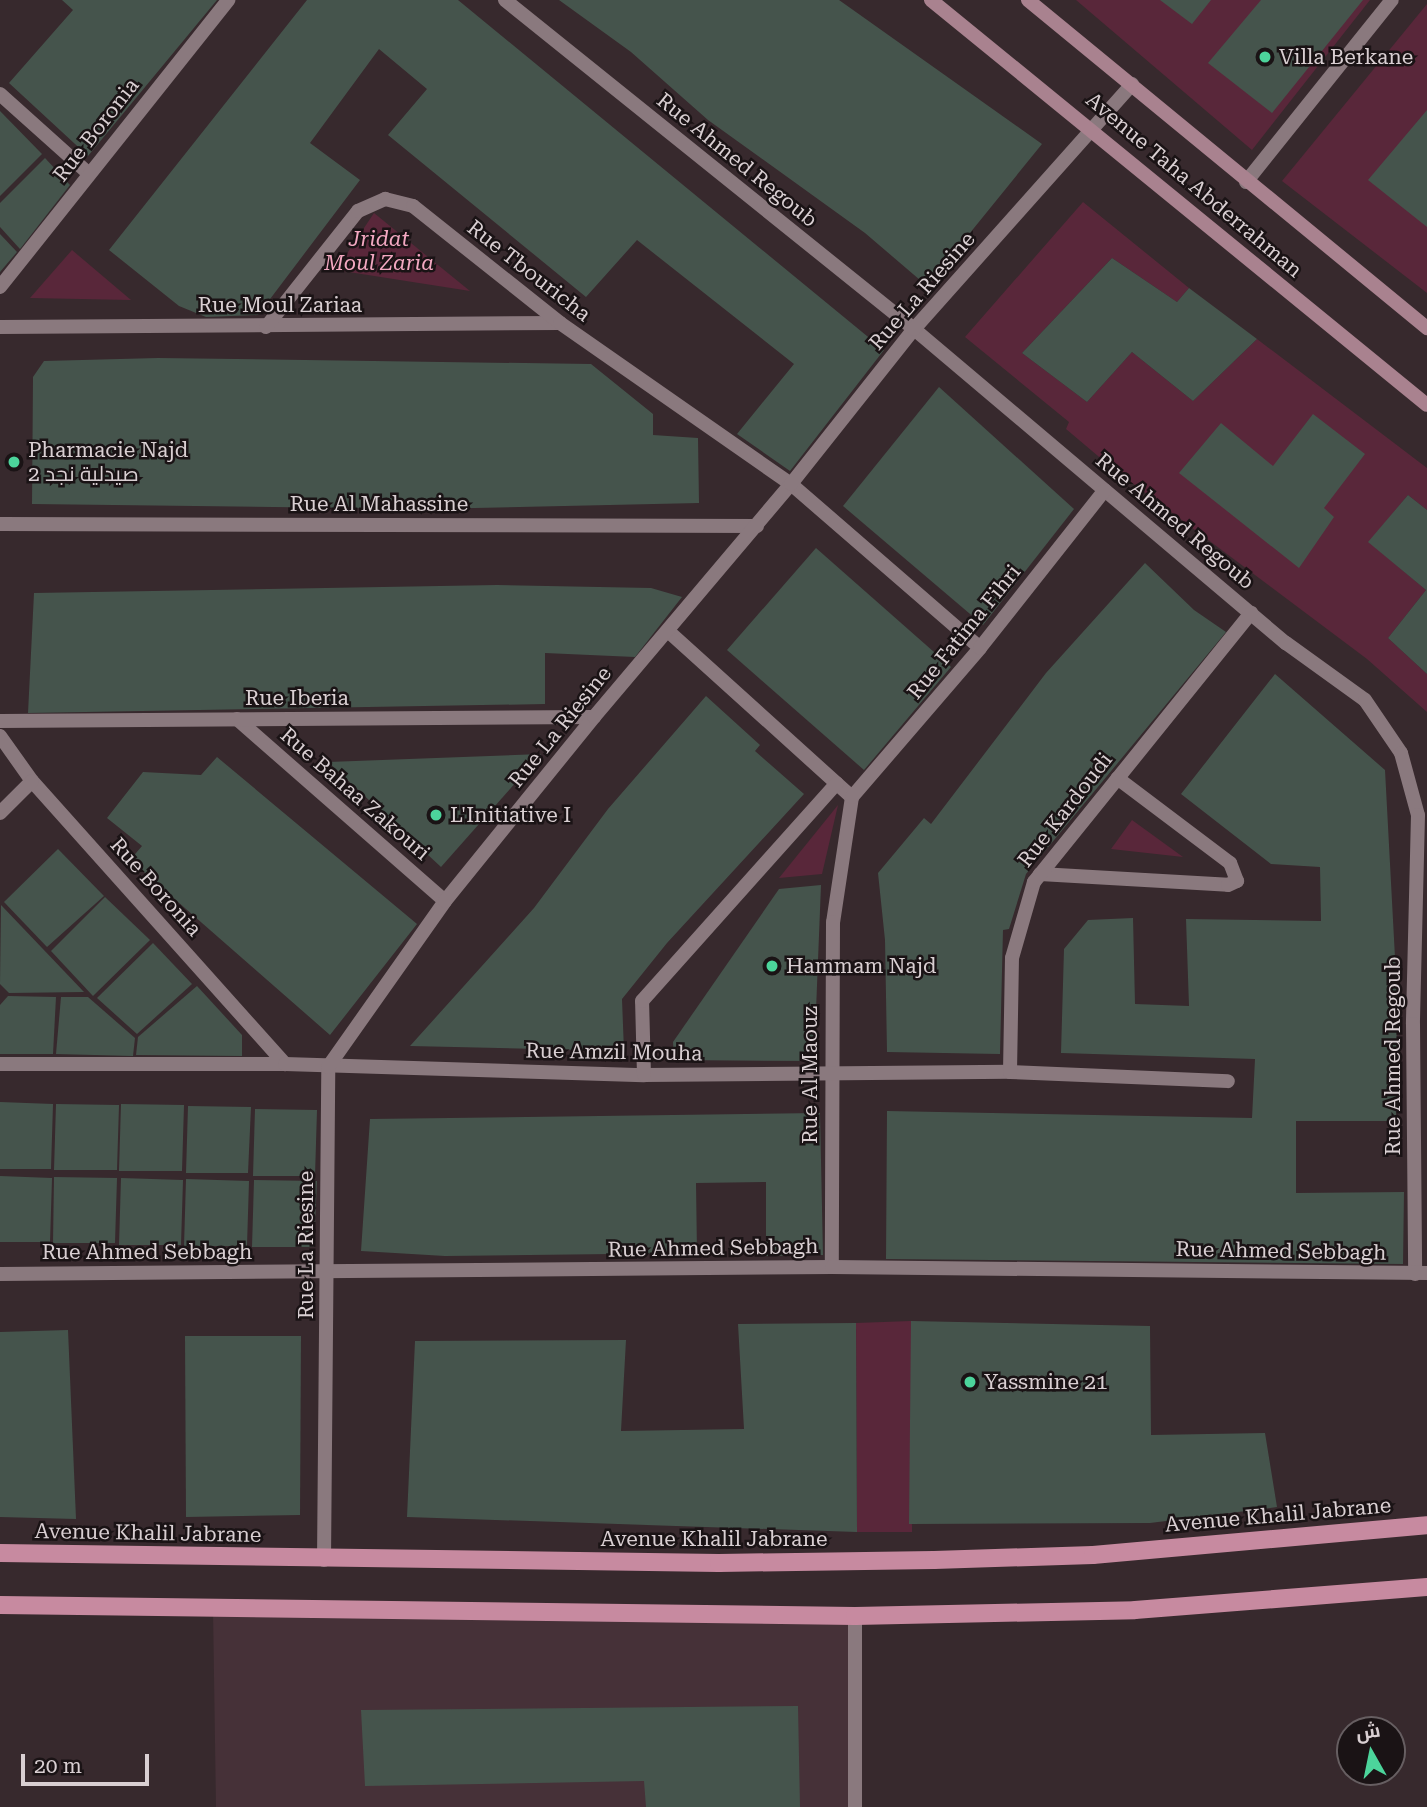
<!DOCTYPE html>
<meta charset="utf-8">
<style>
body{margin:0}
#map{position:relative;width:1427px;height:1807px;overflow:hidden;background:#37292d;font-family:"Roboto Serif",Cairo,serif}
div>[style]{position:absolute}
.built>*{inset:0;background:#463138}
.green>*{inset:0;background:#59273a}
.building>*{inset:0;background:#45544c}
.street>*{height:14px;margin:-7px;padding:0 7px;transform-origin:7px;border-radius:7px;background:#8a797e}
.secondary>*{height:14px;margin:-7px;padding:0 7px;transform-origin:7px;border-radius:7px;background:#a9828f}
.primary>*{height:18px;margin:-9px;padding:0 9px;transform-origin:9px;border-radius:9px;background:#c78aa0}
.dots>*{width:19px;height:19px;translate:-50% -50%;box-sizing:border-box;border:4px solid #1a1315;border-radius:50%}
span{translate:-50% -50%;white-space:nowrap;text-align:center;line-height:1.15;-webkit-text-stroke:5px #1a1315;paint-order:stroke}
.poi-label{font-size:21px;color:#d9cfd2}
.left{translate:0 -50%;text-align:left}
.street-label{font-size:21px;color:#d9cfd2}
.park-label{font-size:21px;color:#f3a8c1;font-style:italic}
.north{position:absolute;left:1336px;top:1716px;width:70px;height:70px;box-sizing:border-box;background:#1a1315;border:2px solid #665e61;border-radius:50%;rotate:351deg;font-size:19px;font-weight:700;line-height:28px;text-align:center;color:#d9cfd2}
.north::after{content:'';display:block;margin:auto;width:24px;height:32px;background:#4cd49b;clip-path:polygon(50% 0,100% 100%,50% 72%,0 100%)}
.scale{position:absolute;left:21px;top:1754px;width:128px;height:32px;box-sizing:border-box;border:4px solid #d9cfd2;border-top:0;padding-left:9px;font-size:21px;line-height:24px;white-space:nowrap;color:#d9cfd2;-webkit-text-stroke:5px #1a1315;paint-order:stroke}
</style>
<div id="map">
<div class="built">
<div style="clip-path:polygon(213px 1609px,855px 1616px,855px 1807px,216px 1807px)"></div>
</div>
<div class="green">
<div style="clip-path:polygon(1076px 0,1370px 0,1252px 150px)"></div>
<div style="clip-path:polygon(1427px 4px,1427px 293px,1282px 181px)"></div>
<div style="clip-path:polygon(1083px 202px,1189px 288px,1177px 302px,1112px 258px,1022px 353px,1087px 402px,1132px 352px,1193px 401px,1257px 339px,1427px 468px,1427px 510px,1408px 495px,1369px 542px,1426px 590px,1388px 638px,1427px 674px,1427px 712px,1367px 659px,1111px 467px,1066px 429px,1069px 422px,965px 337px)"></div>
<div style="clip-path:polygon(374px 213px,470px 291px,336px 270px)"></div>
<div style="clip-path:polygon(72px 250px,131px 300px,30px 298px)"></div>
<div style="clip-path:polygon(838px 805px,822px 874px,779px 878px)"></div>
<div style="clip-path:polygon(1132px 820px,1183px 857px,1111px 849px)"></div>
<div style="clip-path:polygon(911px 1321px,912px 1532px,857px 1532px,856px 1323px)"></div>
</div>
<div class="building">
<div style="clip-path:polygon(62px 0,217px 0,88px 156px,9px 83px,73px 10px)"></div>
<div style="clip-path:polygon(307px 0,458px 0,884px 350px,790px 471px,737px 434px,794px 364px,637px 240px,586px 297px,388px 135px,427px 89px,379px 49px,310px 143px,360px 180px,258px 315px,206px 317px,179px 306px,109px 250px)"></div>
<div style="clip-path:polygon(559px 0,839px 0,1042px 144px,927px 286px,865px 233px,708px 120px,631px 52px)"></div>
<div style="clip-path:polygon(1160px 0,1211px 0,1192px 24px)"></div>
<div style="clip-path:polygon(1261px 0,1363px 0,1272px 113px,1208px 63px)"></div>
<div style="clip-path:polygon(1427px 110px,1427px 227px,1368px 180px)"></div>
<div style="clip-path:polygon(0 111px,42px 154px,0 196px)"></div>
<div style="clip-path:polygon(45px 158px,70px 185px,20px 249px,0 227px,0 203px)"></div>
<div style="clip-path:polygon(0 234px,17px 252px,0 272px)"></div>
<div style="clip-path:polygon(1112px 258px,1177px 302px,1189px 288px,1257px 339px,1193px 401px,1132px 352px,1087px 402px,1022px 353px)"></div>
<div style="clip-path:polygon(158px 358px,591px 364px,653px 414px,653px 435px,698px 438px,699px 503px,427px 509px,32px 504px,33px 377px,44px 361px)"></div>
<div style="clip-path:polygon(939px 387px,1074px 509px,983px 625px,843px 506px)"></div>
<div style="clip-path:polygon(1313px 414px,1365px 454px,1324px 508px,1334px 517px,1299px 568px,1179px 473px,1221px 423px,1273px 466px)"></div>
<div style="clip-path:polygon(1408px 495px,1427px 510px,1427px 674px,1388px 638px,1426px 590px,1368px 542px)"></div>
<div style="clip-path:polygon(816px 548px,951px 667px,864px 770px,727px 650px)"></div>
<div style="clip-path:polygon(1145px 563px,1194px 610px,1226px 632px,1026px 874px,1009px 929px,1003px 930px,1000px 1054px,887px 1052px,885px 940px,878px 873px,924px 818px,931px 824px,1046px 673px)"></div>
<div style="clip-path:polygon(497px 585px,651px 588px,682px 597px,635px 657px,545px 653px,545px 704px,28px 713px,34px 593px)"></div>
<div style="clip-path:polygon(1275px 674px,1385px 770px,1397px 995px,1396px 1121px,1296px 1121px,1296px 1193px,1404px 1192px,1403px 1264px,886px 1259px,887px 1111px,1252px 1118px,1255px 1059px,1061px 1053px,1064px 949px,1088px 920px,1133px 918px,1135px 1004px,1189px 1006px,1186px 919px,1321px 921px,1320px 867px,1271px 864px,1181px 794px)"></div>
<div style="clip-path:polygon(706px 696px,760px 745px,755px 751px,804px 794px,667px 943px,622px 999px,624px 1051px,410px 1046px,534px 908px,608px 809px)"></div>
<div style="clip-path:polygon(541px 754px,441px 867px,328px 762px)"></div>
<div style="clip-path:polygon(217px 757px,417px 924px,330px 1035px,130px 860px,142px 846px,107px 818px,143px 772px,201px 775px)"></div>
<div style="clip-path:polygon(58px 849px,104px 896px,47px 947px,4px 902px)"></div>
<div style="clip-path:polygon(821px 885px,814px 1061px,674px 1060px,673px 1042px,779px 889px)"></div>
<div style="clip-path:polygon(105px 897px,150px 940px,93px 996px,51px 951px)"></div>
<div style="clip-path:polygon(1px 905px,84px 992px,9px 993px,0 984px)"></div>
<div style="clip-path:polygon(153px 943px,192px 984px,137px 1034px,97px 998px)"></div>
<div style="clip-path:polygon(197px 986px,242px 1035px,242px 1056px,136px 1055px,138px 1037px)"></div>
<div style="clip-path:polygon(8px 996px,56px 997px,53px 1054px,0 1054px,0 1005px)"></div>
<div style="clip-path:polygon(61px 997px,88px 997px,135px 1038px,133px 1056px,56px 1054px)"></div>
<div style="clip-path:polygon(0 1102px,53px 1104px,51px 1169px,0 1169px)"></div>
<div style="clip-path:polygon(56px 1104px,119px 1105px,117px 1170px,54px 1170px)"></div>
<div style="clip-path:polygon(121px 1104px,184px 1105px,182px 1171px,119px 1171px)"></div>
<div style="clip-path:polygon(188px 1106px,251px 1107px,248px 1173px,186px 1173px)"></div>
<div style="clip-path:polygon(255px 1109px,317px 1110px,315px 1176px,253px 1176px)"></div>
<div style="clip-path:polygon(820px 1113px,823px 1255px,766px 1256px,766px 1182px,696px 1183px,697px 1253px,445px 1256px,361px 1251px,370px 1119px)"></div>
<div style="clip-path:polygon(0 1176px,52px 1178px,50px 1242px,0 1242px)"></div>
<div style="clip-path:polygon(54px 1177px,117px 1178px,115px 1243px,53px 1243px)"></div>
<div style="clip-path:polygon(121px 1178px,183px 1180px,181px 1245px,119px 1245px)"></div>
<div style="clip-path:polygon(186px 1179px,249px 1181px,247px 1246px,184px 1246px)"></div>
<div style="clip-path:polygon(254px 1180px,317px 1181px,314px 1247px,252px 1247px)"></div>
<div style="clip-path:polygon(911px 1321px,1150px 1326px,1151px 1435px,1265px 1433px,1277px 1507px,1150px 1523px,909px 1524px)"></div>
<div style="clip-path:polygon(856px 1323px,857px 1532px,407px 1517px,415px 1341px,626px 1340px,621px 1431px,744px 1429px,738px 1324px)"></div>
<div style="clip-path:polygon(68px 1330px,76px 1519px,0 1517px,0 1332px)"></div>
<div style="clip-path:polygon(185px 1336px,301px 1336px,300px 1515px,186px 1517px)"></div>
<div style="clip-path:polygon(798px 1706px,800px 1807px,646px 1807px,644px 1781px,365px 1786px,361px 1710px)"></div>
</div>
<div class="street">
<div style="left:505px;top:0;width:525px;rotate:38.81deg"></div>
<div style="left:914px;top:329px;width:487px;rotate:40.2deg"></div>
<div style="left:1286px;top:643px;width:97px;rotate:35.8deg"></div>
<div style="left:1365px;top:700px;width:64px;rotate:55.8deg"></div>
<div style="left:1401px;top:753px;width:64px;rotate:74.7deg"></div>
<div style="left:1418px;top:815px;width:209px;rotate:91.4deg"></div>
<div style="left:1413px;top:1024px;width:250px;rotate:89.5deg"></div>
<div style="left:0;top:94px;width:117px;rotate:41.9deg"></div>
<div style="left:1246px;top:182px;width:233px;rotate:-51.3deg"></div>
<div style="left:0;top:287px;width:367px;rotate:-51.5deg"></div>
<div style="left:0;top:327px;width:560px;rotate:-0.41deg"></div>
<div style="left:266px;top:327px;width:148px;rotate:-51.6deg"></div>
<div style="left:358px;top:211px;width:30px;rotate:-24deg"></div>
<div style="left:385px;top:199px;width:29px;rotate:14deg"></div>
<div style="left:413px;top:206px;width:188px;rotate:38.5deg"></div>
<div style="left:560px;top:323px;width:282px;rotate:34.9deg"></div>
<div style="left:791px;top:484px;width:250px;rotate:40.9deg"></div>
<div style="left:0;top:524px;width:757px;rotate:0.15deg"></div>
<div style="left:668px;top:631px;width:248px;rotate:42.1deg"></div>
<div style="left:852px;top:797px;width:126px;rotate:98.6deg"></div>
<div style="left:833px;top:922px;width:345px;rotate:90.2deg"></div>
<div style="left:237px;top:719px;width:276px;rotate:41.2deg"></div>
<div style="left:0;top:721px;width:594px;rotate:-0.39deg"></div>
<div style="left:0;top:736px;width:55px;rotate:54.6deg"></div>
<div style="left:32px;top:781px;width:380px;rotate:48.2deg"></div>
<div style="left:852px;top:797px;width:196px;rotate:-49.3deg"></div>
<div style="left:980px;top:648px;width:201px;rotate:-51.7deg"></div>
<div style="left:0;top:813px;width:45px;rotate:-45deg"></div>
<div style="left:1040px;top:874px;width:188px;rotate:3.3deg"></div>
<div style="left:1228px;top:885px;width:10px;rotate:-24deg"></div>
<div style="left:1237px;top:881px;width:19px;rotate:-111deg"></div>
<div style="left:1230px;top:863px;width:141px;rotate:-143deg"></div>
<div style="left:0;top:1064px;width:285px"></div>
<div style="left:285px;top:1064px;width:359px;rotate:1.8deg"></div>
<div style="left:644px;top:1075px;width:366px;rotate:-0.5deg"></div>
<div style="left:1010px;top:1072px;width:218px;rotate:2.4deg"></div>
<div style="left:1010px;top:1072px;width:114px;rotate:-89deg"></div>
<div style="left:1012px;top:958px;width:79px;rotate:-73.9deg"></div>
<div style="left:1034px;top:882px;width:346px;rotate:-51.1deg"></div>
<div style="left:644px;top:1075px;width:74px;rotate:-91.5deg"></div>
<div style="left:642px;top:1001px;width:292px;rotate:-48.2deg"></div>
<div style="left:0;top:1274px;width:832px;rotate:-0.48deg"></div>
<div style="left:832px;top:1267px;width:595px;rotate:0.58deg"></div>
<div style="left:324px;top:1560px;width:493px;rotate:-89.5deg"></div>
<div style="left:328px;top:1067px;width:203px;rotate:-54.8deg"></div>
<div style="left:445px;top:901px;width:237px;rotate:-51deg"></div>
<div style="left:594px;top:717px;width:305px;rotate:-49.8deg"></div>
<div style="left:791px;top:484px;width:198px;rotate:-51.6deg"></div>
<div style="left:914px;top:329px;width:328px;rotate:-48.3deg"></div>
<div style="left:855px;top:1807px;width:191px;rotate:-90deg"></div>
</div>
<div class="secondary">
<div style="left:931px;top:0;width:640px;rotate:39.23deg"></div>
<div style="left:1028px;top:0;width:517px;rotate:39.42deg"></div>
</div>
<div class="primary">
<div style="left:0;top:1553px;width:719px;rotate:0.8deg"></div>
<div style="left:719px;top:1563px;width:215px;rotate:-0.8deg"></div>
<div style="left:934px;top:1560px;width:159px;rotate:-1.8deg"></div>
<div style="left:1093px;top:1555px;width:335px;rotate:-5.1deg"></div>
<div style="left:0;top:1605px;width:855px;rotate:0.74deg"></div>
<div style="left:855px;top:1616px;width:280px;rotate:-1.2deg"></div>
<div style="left:1135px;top:1610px;width:293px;rotate:-4.5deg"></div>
</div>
<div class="dots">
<div style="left:1265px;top:57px;background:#4cd49b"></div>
<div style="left:14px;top:462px;background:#4cd49b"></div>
<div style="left:436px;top:815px;background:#4cd49b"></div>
<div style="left:772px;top:966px;background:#4cd49b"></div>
<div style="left:970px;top:1382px;background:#4cd49b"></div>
</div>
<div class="poi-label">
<span class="left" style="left:1279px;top:57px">Villa Berkane</span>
<span class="left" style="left:28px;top:462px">Pharmacie Najd<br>2 صيدلية نجد</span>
<span class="left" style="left:450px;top:815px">L'Initiative I</span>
<span class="left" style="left:786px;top:966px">Hammam Najd</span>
<span class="left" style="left:984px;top:1382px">Yassmine 21</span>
</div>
<div class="street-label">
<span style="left:96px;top:130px;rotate:-52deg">Rue Boronia</span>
<span style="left:737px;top:160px;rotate:39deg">Rue Ahmed Regoub</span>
<span style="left:1194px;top:185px;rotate:40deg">Avenue Taha Abderrahman</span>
<span style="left:529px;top:271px;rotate:38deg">Rue Tbouricha</span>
<span style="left:922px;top:291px;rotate:-49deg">Rue La Riesine</span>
<span style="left:280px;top:305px">Rue Moul Zariaa</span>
<span style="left:379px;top:504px">Rue Al Mahassine</span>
<span style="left:1175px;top:521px;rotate:40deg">Rue Ahmed Regoub</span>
<span style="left:964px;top:632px;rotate:-51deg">Rue Fatima Fihri</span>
<span style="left:297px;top:698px">Rue Iberia</span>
<span style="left:560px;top:727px;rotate:-51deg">Rue La Riesine</span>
<span style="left:355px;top:794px;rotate:41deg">Rue Bahaa Zakouri</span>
<span style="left:1065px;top:810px;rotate:-52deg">Rue Kardoudi</span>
<span style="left:156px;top:887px;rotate:48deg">Rue Boronia</span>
<span style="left:614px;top:1052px;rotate:1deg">Rue Amzil Mouha</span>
<span style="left:1393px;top:1056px;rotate:-90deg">Rue Ahmed Regoub</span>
<span style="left:810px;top:1075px;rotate:-90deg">Rue Al Maouz</span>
<span style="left:306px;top:1245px;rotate:-90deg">Rue La Riesine</span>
<span style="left:713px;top:1248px;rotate:-1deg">Rue Ahmed Sebbagh</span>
<span style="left:1281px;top:1251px;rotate:1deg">Rue Ahmed Sebbagh</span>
<span style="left:147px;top:1252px">Rue Ahmed Sebbagh</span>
<span style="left:1278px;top:1515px;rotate:-5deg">Avenue Khalil Jabrane</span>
<span style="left:148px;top:1533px;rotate:1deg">Avenue Khalil Jabrane</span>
<span style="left:714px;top:1539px">Avenue Khalil Jabrane</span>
</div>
<div class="park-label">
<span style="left:379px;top:251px">Jridat<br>Moul Zaria</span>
</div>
<div class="north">ش</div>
<div class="scale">20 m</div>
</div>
